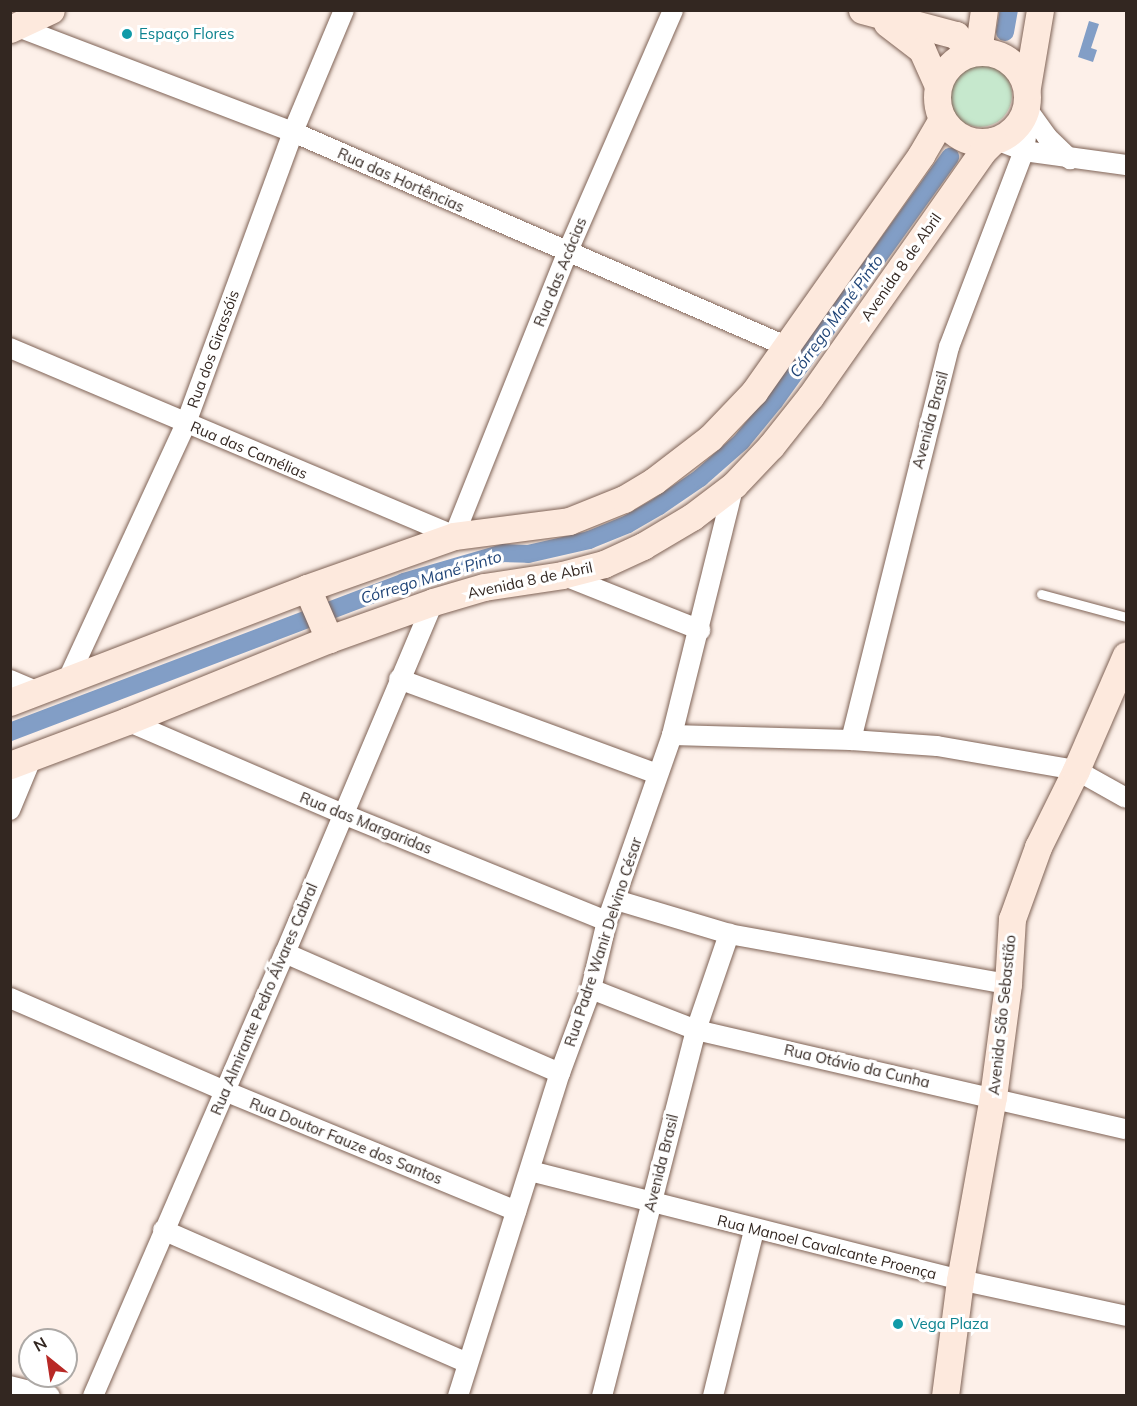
<!DOCTYPE html>
<meta charset="utf-8">
<style>
body{margin:0}
#map{position:relative;width:1137px;height:1406px;overflow:hidden;background:#fdf0e9;font-family:Mulish,sans-serif}
div>[style]{position:absolute}
.green>*{inset:0;background:#c6e8cd}
.round{border-radius:50%}
.water>*{inset:0;background:#829ec6}
.canal>*{height:18px;margin:-9px;padding:0 9px;transform-origin:9px;border-radius:9px;background:#829ec6}
.roads{filter:drop-shadow(0 0 2px #7f6356) drop-shadow(0 0 2px #7f6356)}
.lane>*{height:9px;margin:-4.5px;padding:0 4.5px;transform-origin:4.5px;border-radius:4.5px;background:#fff}
.street>*{height:20px;margin:-10px;padding:0 10px;transform-origin:10px;border-radius:10px;background:#fff}
.secondary>*{height:27px;margin:-13.5px;padding:0 13.5px;transform-origin:13.5px;border-radius:13.5px;background:#fde9dd}
.secondary>.ring{margin:-13.5px;padding:0;box-sizing:content-box;background:none;border:27px solid #fde9dd;border-radius:50%}
.dots>*{width:16px;height:16px;translate:-50% -50%;box-sizing:border-box;border:3px solid #fff;border-radius:50%}
span{translate:-50% -50%;white-space:nowrap;text-align:center;line-height:1.15;-webkit-text-stroke:6px #fff;paint-order:stroke}
.culture-label{font-size:15px;color:#0d838f}
.left{translate:0 -50%;text-align:left}
.street-label{font-size:15px;color:#332721}
.water-label{font-size:16px;color:#1f4477;font-style:italic}
.frame{position:absolute;inset:0;border:12px solid #332721;pointer-events:none}
.north{position:absolute;left:18px;top:1328px;width:60px;height:60px;box-sizing:border-box;background:#fff;border:2px solid #ada9a6;border-radius:50%;rotate:330deg;font-size:16px;font-weight:700;line-height:24px;text-align:center;color:#332721}
.north::after{content:'';display:block;margin:auto;width:21px;height:27px;background:#b82926;clip-path:polygon(50% 0,100% 100%,50% 72%,0 100%)}
</style>
<div id="map">
<div class="green">
<div class="round" style="left:948px;top:63px;width:64px;height:64px"></div>
</div>
<div class="water">
<div style="clip-path:polygon(1089px 21px,1099px 24px,1091px 48px,1097px 50px,1093px 62px,1078px 57px)"></div>
</div>
<div class="canal">
<div style="left:1005px;top:32px;width:22px;rotate:-80deg"></div>
<div style="left:10px;top:732px;width:422px;rotate:-20.8deg"></div>
<div style="left:404px;top:582px;width:103px;rotate:-16.3deg"></div>
<div style="left:503px;top:553px;width:25px;rotate:2deg"></div>
<div style="left:528px;top:554px;width:63px;rotate:-12.9deg"></div>
<div style="left:589px;top:540px;width:42px;rotate:-22.3deg"></div>
<div style="left:628px;top:524px;width:36px;rotate:-30deg"></div>
<div style="left:659px;top:506px;width:50px;rotate:-34.3deg"></div>
<div style="left:700px;top:478px;width:55px;rotate:-41.3deg"></div>
<div style="left:741px;top:442px;width:52px;rotate:-50.5deg"></div>
<div style="left:774px;top:402px;width:302px;rotate:-54.3deg"></div>
</div>
<div class="roads">
<div class="lane">
<div style="left:1041px;top:594px;width:88px;rotate:15.1deg"></div>
</div>
<div class="street">
<div style="left:10px;top:24px;width:303px;rotate:20.9deg"></div>
<div style="left:293px;top:132px;width:540px;rotate:23.48deg"></div>
<div style="left:1027px;top:109px;width:34px;rotate:54deg"></div>
<div style="left:1047px;top:137px;width:32px;rotate:44deg"></div>
<div style="left:996px;top:140px;width:30px;rotate:21deg"></div>
<div style="left:1024px;top:151px;width:103px;rotate:7.8deg"></div>
<div style="left:10px;top:348px;width:482px;rotate:22.9deg"></div>
<div style="left:454px;top:536px;width:305px;rotate:-68.2deg"></div>
<div style="left:567px;top:253px;width:265px;rotate:-66.4deg"></div>
<div style="left:562px;top:575px;width:149px;rotate:21.7deg"></div>
<div style="left:399px;top:679px;width:275px;rotate:20.2deg"></div>
<div style="left:10px;top:680px;width:30px;rotate:23deg"></div>
<div style="left:67px;top:681px;width:284px;rotate:-65.2deg"></div>
<div style="left:186px;top:423px;width:310px;rotate:-69.8deg"></div>
<div style="left:293px;top:132px;width:132px;rotate:-67.3deg"></div>
<div style="left:127px;top:721px;width:235px;rotate:23.3deg"></div>
<div style="left:343px;top:814px;width:285px;rotate:22.1deg"></div>
<div style="left:672px;top:735px;width:179px;rotate:1.6deg"></div>
<div style="left:851px;top:740px;width:86px;rotate:4deg"></div>
<div style="left:937px;top:746px;width:141px;rotate:9.8deg"></div>
<div style="left:1076px;top:770px;width:57px;rotate:29.2deg"></div>
<div style="left:851px;top:740px;width:405px;rotate:-76deg"></div>
<div style="left:949px;top:347px;width:210px;rotate:-69.1deg"></div>
<div style="left:1024px;top:151px;width:22px;rotate:-82deg"></div>
<div style="left:1027px;top:129px;width:22px;rotate:-93deg"></div>
<div style="left:10px;top:810px;width:57px;rotate:-67.5deg"></div>
<div style="left:616px;top:900px;width:118px;rotate:16.7deg"></div>
<div style="left:729px;top:934px;width:283px;rotate:10.2deg"></div>
<div style="left:285px;top:953px;width:300px;rotate:23.6deg"></div>
<div style="left:591px;top:989px;width:113px;rotate:21.3deg"></div>
<div style="left:696px;top:1030px;width:441px;rotate:13deg"></div>
<div style="left:10px;top:998px;width:234px;rotate:23.4deg"></div>
<div style="left:225px;top:1091px;width:315px;rotate:22.4deg"></div>
<div style="left:530px;top:1171px;width:444px;rotate:14.2deg"></div>
<div style="left:960px;top:1280px;width:170px;rotate:12.2deg"></div>
<div style="left:163px;top:1230px;width:332px;rotate:23.6deg"></div>
<div style="left:10px;top:1386px;width:41px;rotate:14deg"></div>
<div style="left:93px;top:1396px;width:483px;rotate:-66.6deg"></div>
<div style="left:285px;top:953px;width:381px;rotate:-67.1deg"></div>
<div style="left:458px;top:1396px;width:339px;rotate:-72.5deg"></div>
<div style="left:560px;top:1073px;width:90px;rotate:-69.7deg"></div>
<div style="left:591px;top:989px;width:70px;rotate:-76.8deg"></div>
<div style="left:607px;top:921px;width:197px;rotate:-70.7deg"></div>
<div style="left:672px;top:735px;width:258px;rotate:-76.1deg"></div>
<div style="left:602px;top:1396px;width:378px;rotate:-75.6deg"></div>
<div style="left:696px;top:1030px;width:102px;rotate:-71deg"></div>
<div style="left:713px;top:1396px;width:171px;rotate:-76.1deg"></div>
</div>
<div class="secondary">
<div style="left:862px;top:10px;width:97px;rotate:14.9deg"></div>
<div style="left:956px;top:35px;width:23px;rotate:50deg"></div>
<div style="left:887px;top:23px;width:44px;rotate:37.6deg"></div>
<div style="left:922px;top:50px;width:39px;rotate:66deg"></div>
<div style="left:10px;top:29px;width:45px;rotate:-24.9deg"></div>
<div class="ring" style="left:937px;top:52px;width:63px;height:63px"></div>
<div style="left:978px;top:52px;width:42px;rotate:-81.9deg"></div>
<div style="left:1027px;top:87px;width:78px;rotate:-80.4deg"></div>
<div style="left:307px;top:588px;width:56px;rotate:66.7deg"></div>
<div style="left:10px;top:702px;width:318px;rotate:-21deg"></div>
<div style="left:307px;top:588px;width:156px;rotate:-19.5deg"></div>
<div style="left:454px;top:536px;width:116px;rotate:-7.4deg"></div>
<div style="left:569px;top:521px;width:59px;rotate:-21.8deg"></div>
<div style="left:624px;top:499px;width:35px;rotate:-31deg"></div>
<div style="left:654px;top:481px;width:71px;rotate:-37.5deg"></div>
<div style="left:710px;top:438px;width:64px;rotate:-46.3deg"></div>
<div style="left:754px;top:392px;width:290px;rotate:-54.8deg"></div>
<div style="left:921px;top:155px;width:42px;rotate:-59.7deg"></div>
<div style="left:10px;top:765px;width:125px;rotate:-20.6deg"></div>
<div style="left:127px;top:721px;width:218px;rotate:-22.1deg"></div>
<div style="left:329px;top:639px;width:110px;rotate:-19.6deg"></div>
<div style="left:433px;top:602px;width:53px;rotate:-16.4deg"></div>
<div style="left:484px;top:587px;width:79px;rotate:-8.7deg"></div>
<div style="left:562px;top:575px;width:43px;rotate:-14.7deg"></div>
<div style="left:604px;top:564px;width:43px;rotate:-24.8deg"></div>
<div style="left:643px;top:546px;width:57px;rotate:-30.6deg"></div>
<div style="left:692px;top:517px;width:53px;rotate:-37.3deg"></div>
<div style="left:734px;top:485px;width:54px;rotate:-46.5deg"></div>
<div style="left:771px;top:446px;width:63px;rotate:-51.5deg"></div>
<div style="left:810px;top:397px;width:299px;rotate:-54.9deg"></div>
<div style="left:982px;top:152px;width:16px;rotate:-45deg"></div>
<div style="left:945px;top:1396px;width:117px;rotate:-82.6deg"></div>
<div style="left:960px;top:1280px;width:186px;rotate:-79.8deg"></div>
<div style="left:993px;top:1097px;width:114px;rotate:-82.4deg"></div>
<div style="left:1008px;top:984px;width:65px;rotate:-86.5deg"></div>
<div style="left:1012px;top:919px;width:77px;rotate:-70.1deg"></div>
<div style="left:1038px;top:847px;width:86px;rotate:-63.7deg"></div>
<div style="left:1076px;top:770px;width:125px;rotate:-66.5deg"></div>
</div>
</div>
<div class="dots">
<div style="left:127px;top:34px;background:#0f9aa8"></div>
<div style="left:898px;top:1324px;background:#0f9aa8"></div>
</div>
<div class="culture-label">
<span class="left" style="left:139px;top:34px">Espaço Flores</span>
<span class="left" style="left:910px;top:1324px">Vega Plaza</span>
</div>
<div class="street-label">
<span style="left:401px;top:180px;rotate:24deg">Rua das Hortências</span>
<span style="left:901px;top:267px;rotate:-55deg">Avenida 8 de Abril</span>
<span style="left:560px;top:272px;rotate:-68deg">Rua das Acácias</span>
<span style="left:213px;top:349px;rotate:-70deg">Rua dos Girassóis</span>
<span style="left:930px;top:420px;rotate:-75deg">Avenida Brasil</span>
<span style="left:249px;top:450px;rotate:23deg">Rua das Camélias</span>
<span style="left:530px;top:580px;rotate:-12deg">Avenida 8 de Abril</span>
<span style="left:366px;top:823px;rotate:22deg">Rua das Margaridas</span>
<span style="left:603px;top:942px;rotate:-72deg">Rua Padre Wanir Delvino César</span>
<span style="left:264px;top:999px;rotate:-67deg">Rua Almirante Pedro Álvares Cabral</span>
<span style="left:1002px;top:1015px;rotate:-84deg">Avenida São Sebastião</span>
<span style="left:857px;top:1066px;rotate:13deg">Rua Otávio da Cunha</span>
<span style="left:346px;top:1141px;rotate:22deg">Rua Doutor Fauze dos Santos</span>
<span style="left:661px;top:1163px;rotate:-76deg">Avenida Brasil</span>
<span style="left:827px;top:1247px;rotate:14deg">Rua Manoel Cavalcante Proença</span>
</div>
<div class="water-label">
<span style="left:836px;top:316px;rotate:-54deg">Córrego Mané Pinto</span>
<span style="left:431px;top:577px;rotate:-17deg">Córrego Mané Pinto</span>
</div>
<div class="frame"></div>
<div class="north">N</div>
</div>
